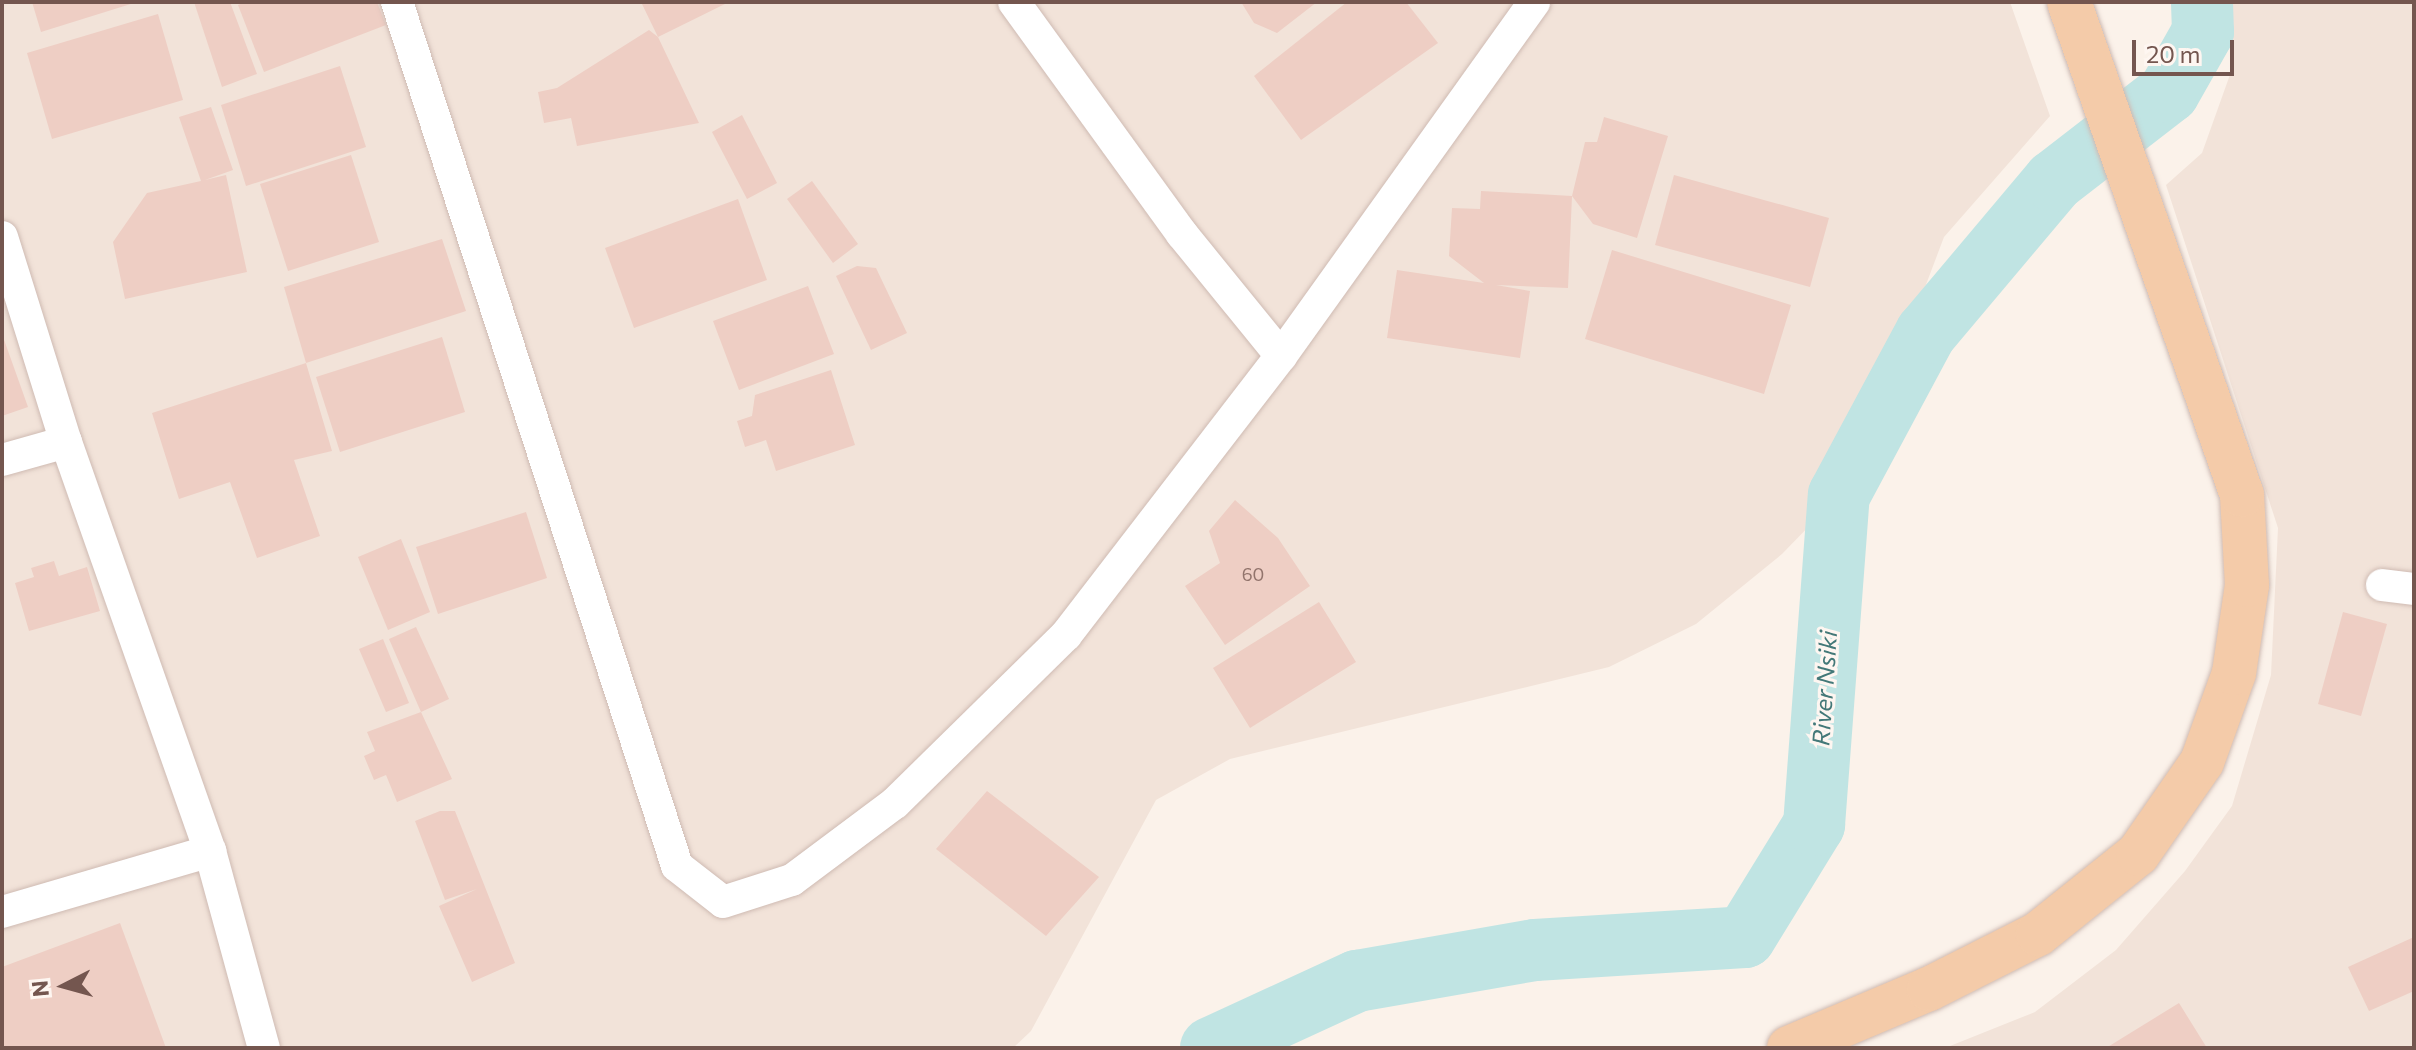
<!DOCTYPE html>
<style>
body{margin:0}
#map{position:relative;width:2416px;height:1050px;overflow:hidden;background:#fbf2ea;font-family:Commissioner,sans-serif}
div>[style]{position:absolute}
.residential>*{inset:0;background:#f2e3d9}
.river>*{height:62px;margin:-31px;padding:0 31px;transform-origin:31px;border-radius:31px;background:#c0e4e3}
.building>*{inset:0;background:#eecec4}
.roads{filter:drop-shadow(0 0 2px #cfbbb3) drop-shadow(0 0 2px #cfbbb3)}
.street>*{height:32px;margin:-16px;padding:0 16px;transform-origin:16px;border-radius:16px;background:#fff}
.primary>*{height:44px;margin:-22px;padding:0 22px;transform-origin:22px;border-radius:22px;background:#f4cba9}
span{translate:-50% -50%;white-space:nowrap;text-align:center;line-height:1.15;-webkit-text-stroke:6px #fef6f1;paint-order:stroke}
.number-label{font-size:18px;color:#92746c}
.number-label span{-webkit-text-stroke-width:0}
.water-label{font-size:24px;color:#437878;font-style:italic}
.frame{position:absolute;inset:0;border:4px solid #74564f;pointer-events:none}
.north{position:absolute;left:24px;top:946px;width:80px;height:80px;-webkit-text-stroke:6px #fef6f1;paint-order:stroke;rotate:264deg;font-size:22px;font-weight:700;line-height:32px;text-align:center;color:#74564f}
.north::after{content:'';display:block;margin:auto;width:28px;height:36px;background:#74564f;clip-path:polygon(50% 0,100% 100%,50% 72%,0 100%)}
.scale{position:absolute;left:2132px;top:40px;width:102px;height:36px;box-sizing:border-box;border:4px solid #74564f;border-top:0;padding-left:10px;font-size:24px;line-height:28px;white-space:nowrap;color:#74564f;-webkit-text-stroke:6px #fef6f1;paint-order:stroke}
</style>
<div id="map">
<div class="residential">
<div style="clip-path:polygon(2px 2px,2010px 2px,2050px 116px,1944px 237px,1851px 483px,1782px 554px,1696px 624px,1609px 667px,1230px 759px,1156px 800px,1031px 1031px,1013px 1048px,2px 1048px)"></div>
<div style="clip-path:polygon(2233px 2px,2414px 2px,2414px 1048px,1945px 1048px,2035px 1012px,2116px 950px,2185px 871px,2232px 806px,2271px 675px,2278px 528px,2166px 185px,2202px 153px,2232px 69px)"></div>
</div>
<div class="river">
<div style="left:1211px;top:1048px;width:161px;rotate:-24.7deg"></div>
<div style="left:1357px;top:981px;width:181px;rotate:-9.9deg"></div>
<div style="left:1535px;top:950px;width:210px;rotate:-3.5deg"></div>
<div style="left:1745px;top:937px;width:132px;rotate:-58.4deg"></div>
<div style="left:1814px;top:825px;width:331px;rotate:-85.7deg"></div>
<div style="left:1839px;top:495px;width:184px;rotate:-61.8deg"></div>
<div style="left:1926px;top:333px;width:199px;rotate:-49.9deg"></div>
<div style="left:2054px;top:181px;width:145px;rotate:-37.7deg"></div>
<div style="left:2169px;top:92px;width:69px;rotate:-60.5deg"></div>
<div style="left:2203px;top:32px;width:30px;rotate:-92deg"></div>
</div>
<div class="building">
<div style="clip-path:polygon(32px 2px,134px 2px,134px 3px,41px 32px)"></div>
<div style="clip-path:polygon(194px 2px,230px 2px,257px 74px,222px 87px)"></div>
<div style="clip-path:polygon(245px 2px,377px 2px,386px 25px,264px 72px,238px 5px)"></div>
<div style="clip-path:polygon(641px 2px,729px 2px,658px 37px)"></div>
<div style="clip-path:polygon(1241px 2px,1317px 2px,1277px 33px,1254px 23px)"></div>
<div style="clip-path:polygon(1347px 2px,1406px 2px,1438px 43px,1301px 140px,1254px 76px)"></div>
<div style="clip-path:polygon(158px 14px,183px 100px,52px 139px,27px 53px)"></div>
<div style="clip-path:polygon(649px 30px,658px 37px,699px 123px,577px 146px,571px 118px,544px 123px,538px 92px,557px 88px)"></div>
<div style="clip-path:polygon(340px 66px,366px 147px,246px 186px,221px 105px)"></div>
<div style="clip-path:polygon(211px 107px,233px 170px,205px 180px,226px 175px,247px 272px,125px 299px,113px 242px,147px 193px,201px 181px,179px 117px)"></div>
<div style="clip-path:polygon(742px 115px,777px 183px,747px 199px,712px 132px)"></div>
<div style="clip-path:polygon(1604px 117px,1668px 136px,1637px 238px,1593px 224px,1572px 196px,1568px 288px,1496px 285px,1530px 291px,1520px 358px,1387px 338px,1397px 270px,1484px 283px,1449px 256px,1452px 208px,1480px 209px,1481px 191px,1572px 196px,1585px 142px,1597px 142px)"></div>
<div style="clip-path:polygon(351px 155px,379px 242px,288px 271px,260px 184px)"></div>
<div style="clip-path:polygon(1674px 175px,1829px 218px,1810px 287px,1655px 245px)"></div>
<div style="clip-path:polygon(812px 181px,858px 244px,833px 263px,787px 199px)"></div>
<div style="clip-path:polygon(738px 199px,767px 280px,634px 328px,605px 248px)"></div>
<div style="clip-path:polygon(442px 239px,466px 311px,306px 363px,284px 287px)"></div>
<div style="clip-path:polygon(1612px 250px,1791px 305px,1764px 394px,1585px 339px)"></div>
<div style="clip-path:polygon(857px 266px,876px 268px,907px 333px,871px 350px,836px 276px)"></div>
<div style="clip-path:polygon(808px 286px,834px 354px,739px 390px,713px 321px)"></div>
<div style="clip-path:polygon(2px 334px,28px 407px,2px 416px)"></div>
<div style="clip-path:polygon(442px 337px,465px 412px,340px 452px,316px 377px)"></div>
<div style="clip-path:polygon(306px 363px,332px 451px,294px 460px,320px 536px,257px 558px,230px 482px,179px 499px,152px 413px)"></div>
<div style="clip-path:polygon(831px 370px,855px 445px,776px 471px,766px 440px,745px 447px,737px 421px,752px 416px,755px 395px)"></div>
<div style="clip-path:polygon(1235px 500px,1278px 538px,1310px 586px,1225px 645px,1185px 586px,1220px 563px,1209px 531px)"></div>
<div style="clip-path:polygon(526px 512px,547px 578px,438px 614px,416px 547px)"></div>
<div style="clip-path:polygon(401px 539px,430px 612px,388px 630px,358px 557px)"></div>
<div style="clip-path:polygon(54px 561px,59px 576px,87px 567px,100px 611px,29px 631px,15px 583px,34px 577px,31px 568px)"></div>
<div style="clip-path:polygon(1319px 602px,1356px 662px,1250px 728px,1213px 668px)"></div>
<div style="clip-path:polygon(2343px 612px,2387px 624px,2361px 716px,2318px 704px)"></div>
<div style="clip-path:polygon(416px 627px,449px 699px,421px 712px,389px 639px)"></div>
<div style="clip-path:polygon(383px 639px,409px 703px,386px 712px,359px 649px)"></div>
<div style="clip-path:polygon(421px 712px,452px 779px,397px 802px,386px 775px,374px 780px,364px 756px,375px 751px,367px 732px)"></div>
<div style="clip-path:polygon(987px 791px,1099px 877px,1046px 936px,936px 849px)"></div>
<div style="clip-path:polygon(440px 811px,455px 811px,515px 963px,472px 982px,439px 906px,477px 889px,445px 900px,415px 821px)"></div>
<div style="clip-path:polygon(120px 923px,166px 1048px,2px 1048px,2px 967px)"></div>
<div style="clip-path:polygon(2414px 937px,2414px 991px,2369px 1011px,2348px 967px)"></div>
<div style="clip-path:polygon(2179px 1003px,2207px 1048px,2106px 1048px)"></div>
</div>
<div class="roads">
<div class="street">
<div style="left:397px;top:2px;width:908px;rotate:72.04deg"></div>
<div style="left:677px;top:866px;width:58px;rotate:38deg"></div>
<div style="left:723px;top:902px;width:72px;rotate:-17.7deg"></div>
<div style="left:792px;top:880px;width:129px;rotate:-36.8deg"></div>
<div style="left:895px;top:803px;width:240px;rotate:-44.5deg"></div>
<div style="left:1066px;top:635px;width:352px;rotate:-52.4deg"></div>
<div style="left:1014px;top:2px;width:286px;rotate:54.1deg"></div>
<div style="left:1182px;top:234px;width:157px;rotate:50.9deg"></div>
<div style="left:1281px;top:356px;width:435px;rotate:-54.4deg"></div>
<div style="left:2px;top:237px;width:215px;rotate:72.7deg"></div>
<div style="left:66px;top:442px;width:66px;rotate:164.3deg"></div>
<div style="left:2382px;top:585px;width:32px;rotate:7deg"></div>
<div style="left:210px;top:851px;width:204px;rotate:74.7deg"></div>
<div style="left:2px;top:912px;width:217px;rotate:-16.3deg"></div>
<div style="left:210px;top:851px;width:434px;rotate:-109.4deg"></div>
</div>
<div class="primary">
<div style="left:1789px;top:1048px;width:152px;rotate:-22.9deg"></div>
<div style="left:1929px;top:989px;width:122px;rotate:-26.8deg"></div>
<div style="left:2038px;top:934px;width:128px;rotate:-38.7deg"></div>
<div style="left:2138px;top:854px;width:112px;rotate:-55.2deg"></div>
<div style="left:2202px;top:762px;width:95px;rotate:-70.2deg"></div>
<div style="left:2234px;top:673px;width:89px;rotate:-81.6deg"></div>
<div style="left:2247px;top:585px;width:90px;rotate:-93.2deg"></div>
<div style="left:2242px;top:495px;width:522px;rotate:-109.34deg"></div>
</div>
</div>
<div class="number-label">
<span style="left:1253px;top:574px">60</span>
</div>
<div class="water-label">
<span style="left:1824px;top:688px;rotate:-86deg">River Nsiki</span>
</div>
<div class="frame"></div>
<div class="north">N</div>
<div class="scale">20 m</div>
</div>
